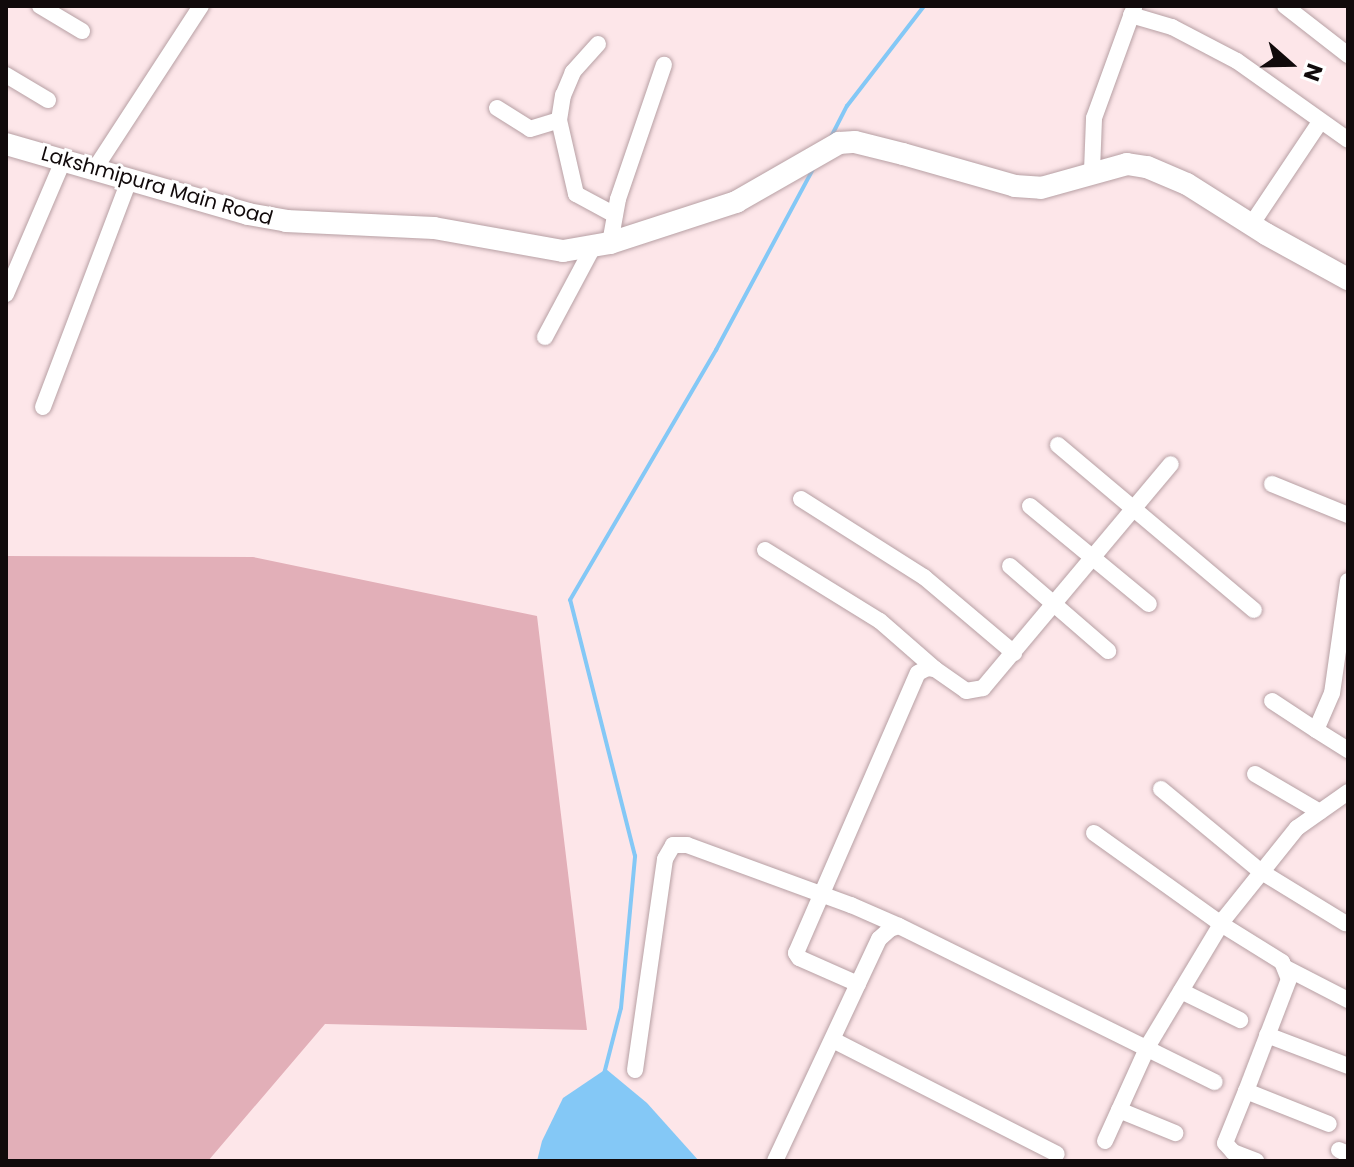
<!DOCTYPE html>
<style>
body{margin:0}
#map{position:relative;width:1354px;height:1167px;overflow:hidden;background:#fde6e9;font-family:Poppins,sans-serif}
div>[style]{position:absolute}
.green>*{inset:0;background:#e2afb8}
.water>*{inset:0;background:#84c8f6}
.stream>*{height:4px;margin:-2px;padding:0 2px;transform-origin:2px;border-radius:2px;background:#84c8f6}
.roads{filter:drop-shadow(0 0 2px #b7a0a4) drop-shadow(0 0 2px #b7a0a4)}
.minor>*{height:16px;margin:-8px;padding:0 8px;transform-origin:8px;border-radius:8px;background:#fff}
.major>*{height:22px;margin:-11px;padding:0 11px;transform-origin:11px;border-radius:11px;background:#fff}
span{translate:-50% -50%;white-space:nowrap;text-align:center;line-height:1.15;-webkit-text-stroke:6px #fff;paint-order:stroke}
.street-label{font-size:20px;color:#110a0b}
.frame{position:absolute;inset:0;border:8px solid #110a0b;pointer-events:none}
.north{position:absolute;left:1250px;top:24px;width:80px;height:80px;-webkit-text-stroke:6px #fff;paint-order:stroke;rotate:110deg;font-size:22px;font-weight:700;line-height:32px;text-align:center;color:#110a0b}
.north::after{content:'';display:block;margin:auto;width:28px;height:36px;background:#110a0b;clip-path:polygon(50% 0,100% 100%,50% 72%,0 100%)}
</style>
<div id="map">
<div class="green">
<div style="clip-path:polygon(6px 556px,253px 557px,537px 616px,587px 1030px,325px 1024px,208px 1161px,6px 1161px)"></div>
</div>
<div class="water">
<div style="clip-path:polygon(606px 1069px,647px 1103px,699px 1161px,537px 1161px,542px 1141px,563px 1098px)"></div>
</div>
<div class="stream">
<div style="left:831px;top:137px;width:35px;rotate:-63deg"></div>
<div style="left:847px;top:106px;width:126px;rotate:-52.4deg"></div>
<div style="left:604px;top:1074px;width:68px;rotate:-75.6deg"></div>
<div style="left:621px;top:1008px;width:153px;rotate:-84.7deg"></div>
<div style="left:635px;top:856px;width:264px;rotate:-104.2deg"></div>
<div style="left:570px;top:600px;width:290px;rotate:-59.7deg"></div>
<div style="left:716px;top:350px;width:205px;rotate:-61.8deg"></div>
</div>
<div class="roads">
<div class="minor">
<div style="left:40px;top:6px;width:49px;rotate:30.8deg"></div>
<div style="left:1285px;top:6px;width:80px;rotate:37.9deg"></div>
<div style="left:1131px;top:15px;width:43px;rotate:16.3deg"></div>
<div style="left:1172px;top:27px;width:73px;rotate:27.6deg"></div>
<div style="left:1237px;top:61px;width:136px;rotate:35.4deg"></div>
<div style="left:598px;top:44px;width:38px;rotate:132deg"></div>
<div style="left:573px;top:72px;width:25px;rotate:113deg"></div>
<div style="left:563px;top:95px;width:25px;rotate:99deg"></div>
<div style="left:559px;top:120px;width:76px;rotate:77.1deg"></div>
<div style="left:576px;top:194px;width:44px;rotate:28.3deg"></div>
<div style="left:6px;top:75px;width:49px;rotate:30.8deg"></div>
<div style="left:497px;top:108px;width:39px;rotate:32deg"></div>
<div style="left:530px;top:129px;width:30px;rotate:-17deg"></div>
<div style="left:96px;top:167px;width:192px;rotate:-56.9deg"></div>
<div style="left:1092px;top:171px;width:53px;rotate:-87.8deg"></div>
<div style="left:1094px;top:118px;width:117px;rotate:-70deg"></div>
<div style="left:1251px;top:225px;width:124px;rotate:-56.2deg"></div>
<div style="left:610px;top:243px;width:45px;rotate:-79.7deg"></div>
<div style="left:618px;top:199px;width:142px;rotate:-71.1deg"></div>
<div style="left:6px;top:294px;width:147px;rotate:-66.8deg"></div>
<div style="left:545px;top:337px;width:102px;rotate:-61.9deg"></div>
<div style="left:43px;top:407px;width:245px;rotate:-69.2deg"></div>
<div style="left:1058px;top:445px;width:256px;rotate:40.1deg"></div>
<div style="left:1272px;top:484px;width:82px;rotate:22.2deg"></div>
<div style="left:801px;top:499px;width:146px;rotate:32.4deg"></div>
<div style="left:924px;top:577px;width:118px;rotate:40.2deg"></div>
<div style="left:1030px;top:506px;width:154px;rotate:39.5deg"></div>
<div style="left:765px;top:550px;width:135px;rotate:31.7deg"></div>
<div style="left:880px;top:621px;width:73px;rotate:41.1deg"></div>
<div style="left:1010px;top:566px;width:130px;rotate:40.9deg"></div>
<div style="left:1348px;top:581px;width:113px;rotate:98.1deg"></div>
<div style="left:1332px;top:693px;width:40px;rotate:113.4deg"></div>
<div style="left:1316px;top:730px;width:38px;rotate:32deg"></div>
<div style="left:1272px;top:701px;width:53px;rotate:33.4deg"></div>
<div style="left:1255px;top:774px;width:75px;rotate:30.3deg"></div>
<div style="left:1161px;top:789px;width:129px;rotate:39.6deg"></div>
<div style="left:1260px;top:871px;width:100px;rotate:31.5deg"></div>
<div style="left:1094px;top:833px;width:156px;rotate:35.6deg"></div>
<div style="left:1221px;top:924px;width:72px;rotate:31.9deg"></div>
<div style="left:1282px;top:962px;width:18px;rotate:68deg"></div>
<div style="left:1289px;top:979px;width:120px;rotate:111deg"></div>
<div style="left:1246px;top:1091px;width:89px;rotate:21.7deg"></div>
<div style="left:1286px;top:968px;width:70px;rotate:27.3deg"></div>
<div style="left:858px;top:984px;width:64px;rotate:-156.2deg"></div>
<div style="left:799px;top:958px;width:6px;rotate:-121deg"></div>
<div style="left:796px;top:953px;width:305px;rotate:-66.5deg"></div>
<div style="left:918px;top:673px;width:10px;rotate:-29deg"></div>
<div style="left:927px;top:668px;width:8px;rotate:7deg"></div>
<div style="left:935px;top:669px;width:38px;rotate:35deg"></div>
<div style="left:966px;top:691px;width:17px;rotate:-10deg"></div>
<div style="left:983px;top:688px;width:292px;rotate:-50deg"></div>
<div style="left:1181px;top:991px;width:66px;rotate:26.2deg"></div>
<div style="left:1267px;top:1035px;width:87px;rotate:20.9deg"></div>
<div style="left:833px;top:1040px;width:251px;rotate:27deg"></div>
<div style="left:635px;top:1070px;width:213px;rotate:-81.9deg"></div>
<div style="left:665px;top:859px;width:16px;rotate:-60deg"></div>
<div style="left:673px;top:845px;width:14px"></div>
<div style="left:687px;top:845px;width:175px;rotate:20.1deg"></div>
<div style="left:851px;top:905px;width:52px;rotate:23.6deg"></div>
<div style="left:1246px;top:1091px;width:56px;rotate:112deg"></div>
<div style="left:1225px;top:1143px;width:12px;rotate:48deg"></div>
<div style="left:1233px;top:1152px;width:25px;rotate:21deg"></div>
<div style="left:1119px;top:1110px;width:61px;rotate:22.3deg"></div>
<div style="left:1105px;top:1141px;width:107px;rotate:-65.6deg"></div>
<div style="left:1149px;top:1044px;width:146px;rotate:-59deg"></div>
<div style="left:1224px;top:919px;width:117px;rotate:-51.3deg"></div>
<div style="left:1297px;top:828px;width:62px;rotate:-35.2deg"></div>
<div style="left:1339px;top:1150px;width:10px;rotate:24deg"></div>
<div style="left:775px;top:1161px;width:245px;rotate:-64.9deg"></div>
<div style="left:879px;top:939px;width:15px;rotate:-42deg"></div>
<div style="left:890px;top:929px;width:9px;rotate:-18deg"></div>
<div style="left:899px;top:926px;width:352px;rotate:26.3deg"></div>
</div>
<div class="major">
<div style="left:6px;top:144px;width:252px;rotate:16.1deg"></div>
<div style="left:248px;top:214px;width:39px;rotate:10deg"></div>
<div style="left:286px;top:221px;width:148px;rotate:2.7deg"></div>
<div style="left:434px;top:228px;width:131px;rotate:10.1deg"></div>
<div style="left:563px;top:251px;width:48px;rotate:-9.7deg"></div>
<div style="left:610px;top:243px;width:133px;rotate:-18deg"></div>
<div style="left:736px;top:202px;width:119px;rotate:-29.8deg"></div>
<div style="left:839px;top:143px;width:16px;rotate:-4deg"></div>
<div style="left:855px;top:142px;width:49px;rotate:14deg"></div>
<div style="left:903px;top:154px;width:116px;rotate:15.9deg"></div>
<div style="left:1015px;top:186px;width:26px;rotate:4deg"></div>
<div style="left:1041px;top:188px;width:89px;rotate:-15.6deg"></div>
<div style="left:1127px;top:164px;width:20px;rotate:9deg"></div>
<div style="left:1147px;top:167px;width:43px;rotate:23deg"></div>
<div style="left:1187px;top:184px;width:93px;rotate:32.3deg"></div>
<div style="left:1266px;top:234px;width:94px;rotate:28.8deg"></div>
</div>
</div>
<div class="street-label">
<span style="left:157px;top:186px;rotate:16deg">Lakshmipura Main Road</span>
</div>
<div class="frame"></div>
<div class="north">N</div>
</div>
